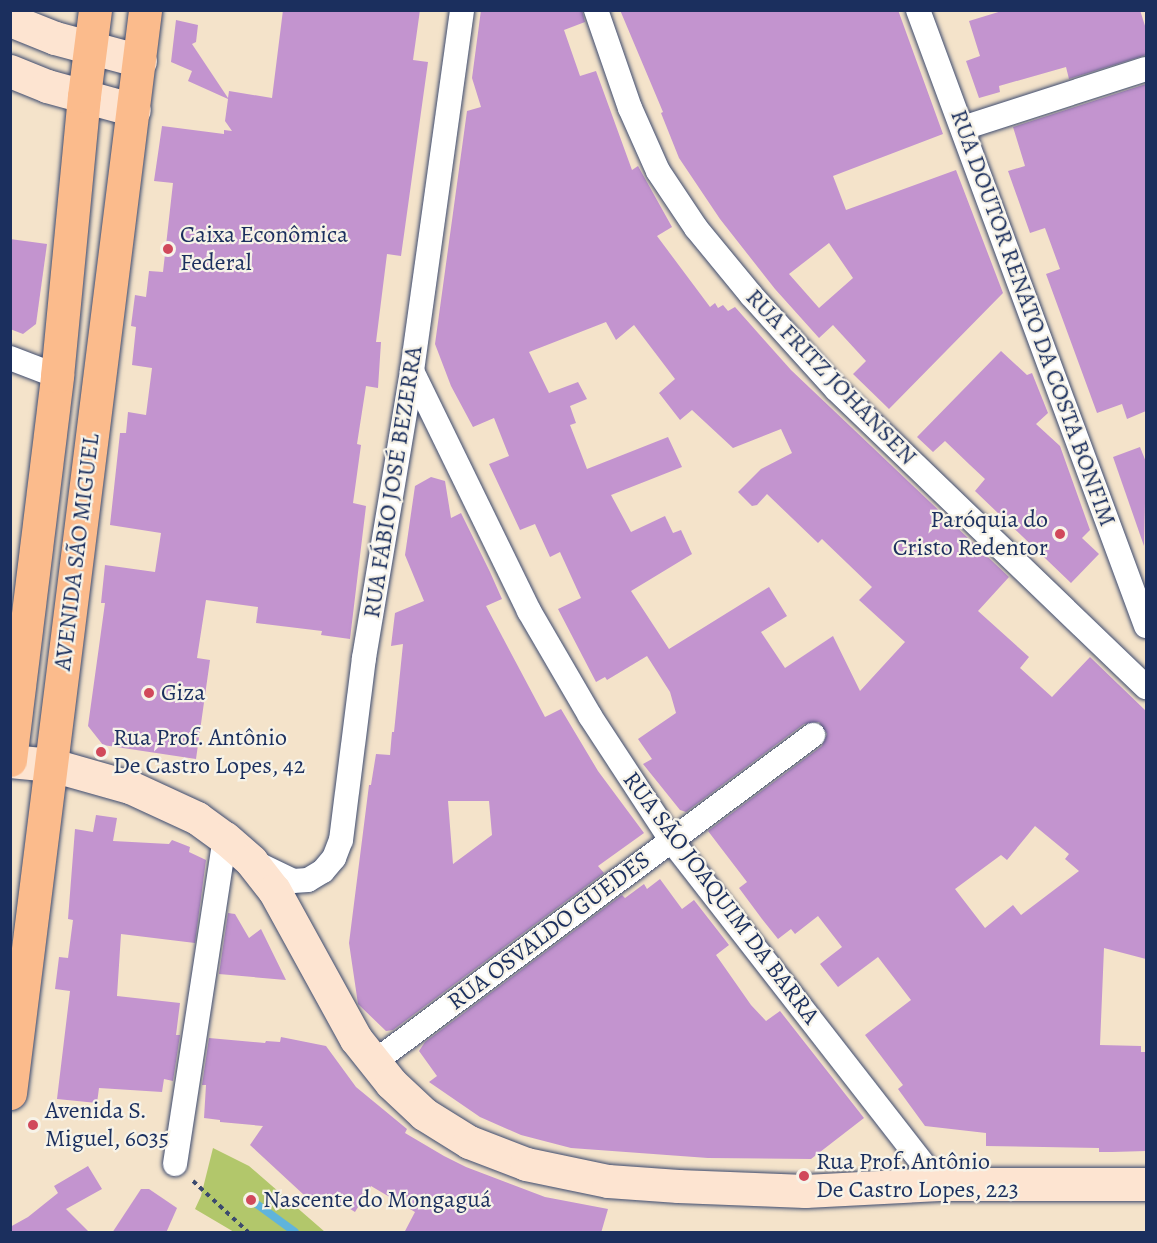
<!DOCTYPE html>
<meta charset="utf-8">
<style>
body{margin:0}
#map{position:relative;width:1157px;height:1243px;overflow:hidden;background:#f4e3ca;font-family:Alegreya,serif}
div>[style]{position:absolute}
.green>*{inset:0;background:#b2c76b}
.stream>*{height:8px;margin:-4px;padding:0 4px;transform-origin:4px;border-radius:4px;background:#60b4dc}
.building>*{inset:0;background:#c394cf}
.path>*{height:4px;margin-top:-2px;transform-origin:0;background:repeating-linear-gradient(90deg,#3c4a6e 0 4.5px,transparent 0 9px)}
.roads{filter:drop-shadow(0 0 2px #3c4a6e) drop-shadow(0 0 2px #3c4a6e)}
.street>*{height:24px;margin:-12px;padding:0 12px;transform-origin:12px;border-radius:12px;background:#fff}
.secondary>*{height:33px;margin:-16.5px;padding:0 16.5px;transform-origin:16.5px;border-radius:16.5px;background:#fde4d1}
.primary>*{height:33px;margin:-16.5px;padding:0 16.5px;transform-origin:16.5px;border-radius:16.5px;background:#fbbb8c}
.dots>*{width:16px;height:16px;translate:-50% -50%;box-sizing:border-box;border:3px solid #f7f3e8;border-radius:50%}
span{translate:-50% -50%;white-space:nowrap;text-align:center;line-height:1.15;-webkit-text-stroke:4.5px #f7f3e8;paint-order:stroke}
.poi-label{font-size:24px;color:#1b2f5e}
.left{translate:0 -50%;text-align:left}
.right{translate:-100% -50%;text-align:right}
.street-label{font-size:24px;color:#1b2f5e}
.frame{position:absolute;inset:0;border:12px solid #1b2f5e;pointer-events:none}
</style>
<div id="map">
<div class="green">
<div style="clip-path:polygon(213px 1148px,249px 1166px,325px 1232px,234px 1232px,195px 1209px,201px 1196px)"></div>
</div>
<div class="stream">
<div style="left:251px;top:1200px;width:54px;rotate:36deg"></div>
</div>
<div class="building">
<div style="clip-path:polygon(283px 10px,420px 10px,413px 60px,428px 62px,401px 256px,387px 254px,376px 342px,381px 342px,378px 388px,366px 386px,357px 444px,361px 445px,353px 503px,366px 506px,350px 639px,321px 635px,322px 631px,256px 623px,258px 607px,206px 600px,197px 658px,210px 660px,196px 759px,103px 745px,88px 726px,105px 603px,101px 603px,105px 565px,155px 572px,161px 533px,110px 525px,120px 433px,126px 433px,128px 412px,146px 415px,152px 368px,132px 365px,136px 327px,131px 326px,135px 295px,146px 297px,149px 271px,163px 272px,173px 183px,154px 181px,162px 126px,224px 134px,224px 130px,232px 131px,225px 121px,228px 99px,188px 81px,192px 71px,171px 62px,176px 20px,198px 25px,196px 42px,192px 44px,228px 98px,229px 91px,272px 98px)"></div>
<div style="clip-path:polygon(evenodd,481px 10px,582px 10px,585px 22px,564px 30px,580px 76px,596px 71px,632px 170px,638px 166px,672px 227px,657px 236px,710px 307px,715px 303px,718px 308px,723px 305px,728px 311px,735px 307px,791px 370px,1009px 577px,978px 611px,1029px 657px,1020px 668px,1052px 697px,1090px 657px,1146px 711px,1146px 959px,1104px 948px,1100px 1045px,1141px 1046px,1141px 1052px,1146px 1052px,1146px 1151px,1112px 1152px,1099px 1152px,1099px 1148px,986px 1146px,986px 1133px,925px 1126px,898px 1089px,903px 1085px,865px 1035px,911px 1000px,878px 957px,838px 987px,820px 964px,842px 947px,818px 916px,795px 934px,791px 929px,778px 939px,762px 919px,739px 888px,747px 882px,708px 831px,822px 746px,827px 734px,819px 722px,804px 724px,686px 812px,680px 810px,643px 764px,652px 759px,638px 739px,676px 713px,670px 692px,647px 656px,607px 680px,605px 677px,596px 682px,558px 609px,581px 598px,560px 552px,550px 557px,535px 524px,520px 530px,489px 464px,509px 456px,494px 418px,473px 427px,451px 386px,435px 344px,467px 111px,481px 107px,472px 78px,481px 10px,606px 322px,616px 340px,634px 325px,675px 379px,659px 393px,680px 420px,692px 410px,733px 448px,781px 429px,792px 453px,761px 469px,738px 492px,752px 506px,757px 505px,767px 494px,818px 543px,822px 539px,872px 587px,859px 600px,905px 642px,860px 691px,833px 636px,785px 668px,761px 632px,787px 616px,769px 587px,669px 649px,631px 591px,692px 554px,681px 530px,673px 533px,665px 516px,631px 532px,611px 495px,682px 467px,668px 437px,587px 469px,570px 425px,576px 423px,570px 406px,587px 399px,578px 382px,549px 393px,529px 352px,606px 322px,481px 10px,1035px 826px,1069px 854px,1065px 859px,1079px 871px,1021px 915px,1013px 905px,985px 928px,955px 889px,1001px 855px,1007px 860px,1035px 826px)"></div>
<div style="clip-path:polygon(evenodd,620px 10px,898px 10px,943px 134px,833px 176px,846px 210px,956px 170px,1003px 293px,889px 409px,853px 374px,866px 361px,833px 325px,819px 338px,775px 289px,720px 219px,679px 158px,661px 113px,663px 112px,620px 10px,829px 243px,853px 278px,819px 308px,789px 274px,829px 243px)"></div>
<div style="clip-path:polygon(1005px 10px,1140px 10px,1146px 29px,1146px 55px,1069px 79px,1066px 67px,999px 86px,1000px 92px,979px 98px,966px 61px,980px 56px,969px 21px)"></div>
<div style="clip-path:polygon(1146px 84px,1146px 411px,1127px 419px,1122px 404px,1097px 413px,1046px 274px,1060px 269px,1045px 228px,1030px 233px,1008px 171px,1025px 166px,1013px 127px)"></div>
<div style="clip-path:polygon(10px 239px,47px 244px,36px 324px,23px 334px,10px 329px)"></div>
<div style="clip-path:polygon(1001px 351px,1027px 375px,1032px 373px,1048px 413px,1036px 424px,1060px 446px,1090px 530px,1082px 538px,1099px 554px,1071px 583px,975px 491px,985px 479px,970px 465px,945px 441px,933px 452px,917px 437px)"></div>
<div style="clip-path:polygon(1140px 447px,1146px 462px,1144px 546px,1113px 457px)"></div>
<div style="clip-path:polygon(evenodd,431px 477px,445px 481px,451px 518px,461px 513px,490px 572px,502px 599px,486px 606px,545px 717px,561px 709px,598px 771px,644px 833px,598px 866px,604px 873px,393px 1030px,386px 1031px,358px 1004px,349px 943px,369px 785px,371px 785px,376px 754px,390px 755px,392px 732px,394px 732px,403px 644px,391px 646px,395px 613px,424px 601px,405px 555px,415px 486px,431px 477px,448px 801px,489px 801px,492px 835px,453px 864px,448px 801px)"></div>
<div style="clip-path:polygon(96px 815px,117px 818px,113px 841px,169px 844px,172px 840px,190px 847px,189px 852px,206px 860px,195px 943px,121px 934px,117px 996px,180px 1003px,176px 1035px,180px 1035px,173px 1081px,164px 1079px,162px 1092px,99px 1088px,97px 1103px,57px 1099px,70px 991px,55px 989px,59px 957px,68px 958px,73px 920px,68px 919px,75px 829px,93px 832px)"></div>
<div style="clip-path:polygon(660px 879px,682px 909px,694px 900px,729px 945px,716px 955px,751px 1005px,766px 1021px,780px 1011px,864px 1118px,811px 1159px,708px 1158px,571px 1148px,521px 1135px,480px 1117px,429px 1082px,437px 1076px,419px 1051px,425px 1042px,622px 895px,625px 898px,644px 884px,647px 889px)"></div>
<div style="clip-path:polygon(228px 913px,235px 914px,249px 938px,261px 929px,286px 980px,219px 974px)"></div>
<div style="clip-path:polygon(281px 1037px,326px 1046px,356px 1087px,407px 1129px,405px 1133px,444px 1156px,466px 1167px,545px 1197px,608px 1209px,601px 1233px,404px 1233px,415px 1212px,371px 1186px,355px 1212px,326px 1194px,317px 1207px,250px 1145px,263px 1126px,220px 1122px,220px 1120px,204px 1118px,206px 1085px,202px 1085px,209px 1038px,265px 1043px,266px 1041px,280px 1042px)"></div>
<div style="clip-path:polygon(88px 1166px,102px 1189px,66px 1209px,90px 1233px,10px 1233px,10px 1227px,28px 1217px,58px 1193px,54px 1186px)"></div>
<div style="clip-path:polygon(141px 1189px,149px 1189px,177px 1208px,166px 1233px,112px 1233px)"></div>
</div>
<div class="path">
<div style="left:193px;top:1181px;width:75px;rotate:42.8deg"></div>
</div>
<div class="roads">
<div class="street">
<div style="left:596px;top:10px;width:104px;rotate:70.9deg"></div>
<div style="left:630px;top:108px;width:69px;rotate:66deg"></div>
<div style="left:658px;top:171px;width:69px;rotate:56.3deg"></div>
<div style="left:696px;top:228px;width:87px;rotate:50.6deg"></div>
<div style="left:751px;top:295px;width:127px;rotate:47.9deg"></div>
<div style="left:836px;top:389px;width:430px;rotate:43.9deg"></div>
<div style="left:918px;top:10px;width:657px;rotate:69.69deg"></div>
<div style="left:963px;top:128px;width:192px;rotate:-17.9deg"></div>
<div style="left:10px;top:358px;width:50px;rotate:21deg"></div>
<div style="left:412px;top:371px;width:267px;rotate:64deg"></div>
<div style="left:529px;top:611px;width:121px;rotate:59.8deg"></div>
<div style="left:590px;top:716px;width:148px;rotate:56.8deg"></div>
<div style="left:671px;top:840px;width:436px;rotate:52.1deg"></div>
<div style="left:256px;top:863px;width:41px;rotate:25.9deg"></div>
<div style="left:293px;top:881px;width:15px;rotate:-4deg"></div>
<div style="left:308px;top:880px;width:17px;rotate:-31deg"></div>
<div style="left:323px;top:871px;width:17px;rotate:-50deg"></div>
<div style="left:334px;top:858px;width:19px;rotate:-69deg"></div>
<div style="left:341px;top:840px;width:183px;rotate:-82.8deg"></div>
<div style="left:364px;top:658px;width:291px;rotate:-80.5deg"></div>
<div style="left:412px;top:371px;width:364px;rotate:-82.1deg"></div>
<div style="left:373px;top:1063px;width:549px;rotate:-36.7deg"></div>
<div style="left:175px;top:1164px;width:330px;rotate:-81.3deg"></div>
</div>
<div class="secondary">
<div style="left:10px;top:20px;width:48px;rotate:21.8deg"></div>
<div style="left:55px;top:38px;width:88px;rotate:15.1deg"></div>
<div style="left:10px;top:71px;width:40px;rotate:22deg"></div>
<div style="left:47px;top:86px;width:90px;rotate:15.4deg"></div>
<div style="left:10px;top:761px;width:42px;rotate:5.4deg"></div>
<div style="left:52px;top:765px;width:81px;rotate:15.8deg"></div>
<div style="left:130px;top:787px;width:74px;rotate:24.8deg"></div>
<div style="left:197px;top:818px;width:34px;rotate:36deg"></div>
<div style="left:225px;top:838px;width:35px;rotate:41deg"></div>
<div style="left:251px;top:861px;width:37px;rotate:52deg"></div>
<div style="left:274px;top:890px;width:170px;rotate:61.2deg"></div>
<div style="left:356px;top:1039px;width:56px;rotate:51.5deg"></div>
<div style="left:391px;top:1083px;width:45px;rotate:43.2deg"></div>
<div style="left:424px;top:1114px;width:53px;rotate:31.9deg"></div>
<div style="left:469px;top:1142px;width:61px;rotate:21.1deg"></div>
<div style="left:526px;top:1164px;width:84px;rotate:11.7deg"></div>
<div style="left:608px;top:1181px;width:70px;rotate:4.1deg"></div>
<div style="left:678px;top:1186px;width:127px;rotate:2.3deg"></div>
<div style="left:805px;top:1191px;width:134px;rotate:-3deg"></div>
<div style="left:939px;top:1184px;width:207px"></div>
</div>
<div class="primary">
<div style="left:10px;top:760px;width:387px;rotate:-83deg"></div>
<div style="left:57px;top:376px;width:281px;rotate:-84.5deg"></div>
<div style="left:84px;top:96px;width:87px;rotate:-82.7deg"></div>
<div style="left:10px;top:1093px;width:1091px;rotate:-82.89deg"></div>
</div>
</div>
<div class="dots">
<div style="left:168px;top:249px;background:#d1495b"></div>
<div style="left:1060px;top:534px;background:#d1495b"></div>
<div style="left:149px;top:693px;background:#d1495b"></div>
<div style="left:101px;top:752px;background:#d1495b"></div>
<div style="left:33px;top:1125px;background:#d1495b"></div>
<div style="left:804px;top:1176px;background:#d1495b"></div>
<div style="left:251px;top:1200px;background:#d1495b"></div>
</div>
<div class="poi-label">
<span class="left" style="left:180px;top:249px">Caixa Econômica<br>Federal</span>
<span class="right" style="left:1048px;top:534px">Paróquia do<br>Cristo Redentor</span>
<span class="left" style="left:161px;top:693px">Giza</span>
<span class="left" style="left:113px;top:752px">Rua Prof. Antônio<br>De Castro Lopes, 42</span>
<span class="left" style="left:45px;top:1125px">Avenida S.<br>Miguel, 6035</span>
<span class="left" style="left:816px;top:1176px">Rua Prof. Antônio<br>De Castro Lopes, 223</span>
<span class="left" style="left:263px;top:1200px">Nascente do Mongaguá</span>
</div>
<div class="street-label">
<span style="left:1033px;top:318px;rotate:70deg">RUA DOUTOR RENATO DA COSTA BONFIM</span>
<span style="left:831px;top:377px;rotate:46deg">RUA FRITZ JOHANSEN</span>
<span style="left:393px;top:482px;rotate:-81deg">RUA FÁBIO JOSÉ BEZERRA</span>
<span style="left:77px;top:552px;rotate:-83deg">AVENIDA SÃO MIGUEL</span>
<span style="left:721px;top:898px;rotate:53deg">RUA SÃO JOAQUIM DA BARRA</span>
<span style="left:549px;top:931px;rotate:-37deg">RUA OSVALDO GUEDES</span>
</div>
<div class="frame"></div>
</div>
